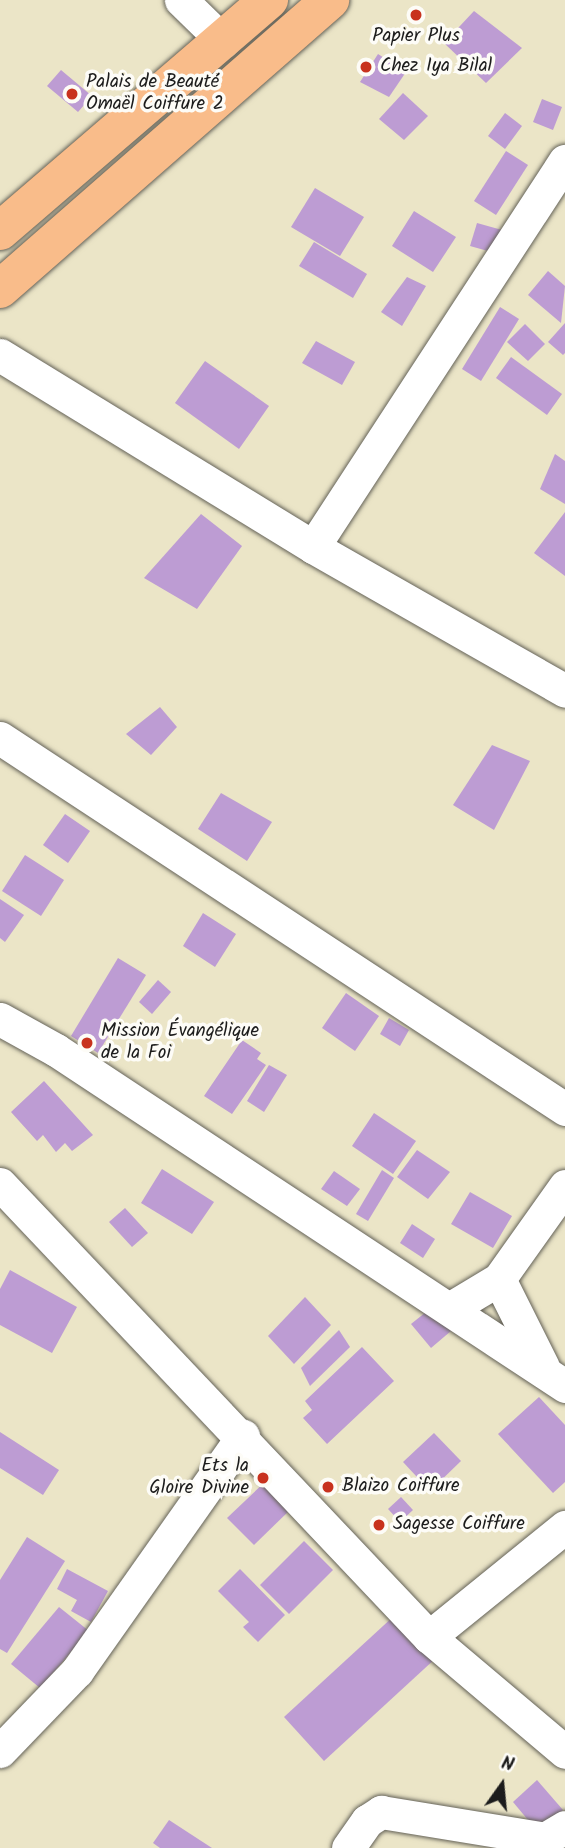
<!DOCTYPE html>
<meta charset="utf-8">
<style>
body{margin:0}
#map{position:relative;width:565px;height:1848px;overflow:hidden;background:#ebe5c7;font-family:Kalam,sans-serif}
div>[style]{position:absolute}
.building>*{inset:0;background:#bd9cd3}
.roads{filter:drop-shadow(0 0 2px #646258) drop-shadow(0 0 2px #646258)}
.minor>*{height:33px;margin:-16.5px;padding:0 16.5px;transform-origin:16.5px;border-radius:16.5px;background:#fff}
.major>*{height:38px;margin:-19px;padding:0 19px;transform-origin:19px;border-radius:19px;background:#f9bc8a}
.dots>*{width:19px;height:19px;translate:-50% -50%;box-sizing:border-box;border:4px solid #fdfcf7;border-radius:50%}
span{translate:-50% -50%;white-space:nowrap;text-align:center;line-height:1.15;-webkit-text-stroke:7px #fdfcf7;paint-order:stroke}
.poi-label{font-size:19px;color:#1c1c1c}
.left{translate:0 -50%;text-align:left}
.right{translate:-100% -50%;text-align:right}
.north{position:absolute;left:467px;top:1750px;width:70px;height:70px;-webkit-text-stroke:5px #fdfcf7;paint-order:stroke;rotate:15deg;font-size:19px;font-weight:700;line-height:28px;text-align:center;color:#1c1c1c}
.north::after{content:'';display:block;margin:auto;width:24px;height:32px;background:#1c1c1c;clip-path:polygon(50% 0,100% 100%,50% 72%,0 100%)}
</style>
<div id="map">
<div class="building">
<div style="clip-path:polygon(474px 11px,522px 48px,486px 83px,444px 43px)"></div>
<div style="clip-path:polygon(378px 54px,406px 72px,389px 97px,360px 82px)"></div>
<div style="clip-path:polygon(61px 70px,92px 96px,78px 112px,47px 86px)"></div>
<div style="clip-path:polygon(403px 93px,428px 116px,404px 140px,379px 119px)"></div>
<div style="clip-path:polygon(542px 99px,562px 107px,553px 130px,533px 122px)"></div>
<div style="clip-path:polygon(505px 113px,522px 126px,505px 149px,488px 136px)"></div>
<div style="clip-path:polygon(506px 151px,528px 165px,496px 215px,474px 201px)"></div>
<div style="clip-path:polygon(315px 188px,364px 217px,340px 256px,291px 227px)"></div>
<div style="clip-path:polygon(414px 211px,456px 237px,433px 272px,392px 246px)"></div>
<div style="clip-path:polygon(477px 223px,502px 230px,495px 253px,470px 246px)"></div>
<div style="clip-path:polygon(314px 242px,367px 274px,353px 298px,299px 266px)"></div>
<div style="clip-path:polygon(548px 271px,565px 286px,561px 323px,528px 295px)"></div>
<div style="clip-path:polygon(407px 277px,426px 286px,402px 326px,381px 312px)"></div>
<div style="clip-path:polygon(500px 307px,519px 319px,481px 381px,462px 369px)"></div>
<div style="clip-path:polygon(565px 323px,565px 353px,563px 355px,548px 342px)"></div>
<div style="clip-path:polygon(525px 324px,545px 344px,528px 361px,507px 342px)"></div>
<div style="clip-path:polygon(316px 341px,355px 362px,342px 385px,302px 363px)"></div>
<div style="clip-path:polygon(511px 357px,562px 394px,547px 415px,496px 378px)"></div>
<div style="clip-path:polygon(205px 361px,269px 406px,239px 449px,175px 403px)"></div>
<div style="clip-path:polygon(555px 454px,565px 461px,565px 504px,540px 489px)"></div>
<div style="clip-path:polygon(565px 512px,565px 576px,534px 553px)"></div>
<div style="clip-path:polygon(201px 514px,242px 546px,197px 609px,144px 578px)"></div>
<div style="clip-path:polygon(160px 707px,177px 727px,151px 755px,126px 734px)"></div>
<div style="clip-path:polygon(492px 745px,530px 761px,494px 830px,453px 805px)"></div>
<div style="clip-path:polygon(221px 793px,272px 822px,247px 861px,198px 829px)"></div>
<div style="clip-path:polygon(65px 814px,90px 831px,68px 863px,43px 845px)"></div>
<div style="clip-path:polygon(25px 855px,64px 880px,41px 916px,2px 891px)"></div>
<div style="clip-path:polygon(0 899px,24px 915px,5px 942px,0 938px)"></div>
<div style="clip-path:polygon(203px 913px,236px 934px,215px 967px,183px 946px)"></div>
<div style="clip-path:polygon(118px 958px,146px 975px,98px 1053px,71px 1036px)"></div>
<div style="clip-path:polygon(158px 980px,171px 992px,152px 1014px,139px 1002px)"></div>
<div style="clip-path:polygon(346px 993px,379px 1016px,355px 1051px,322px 1028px)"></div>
<div style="clip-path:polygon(389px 1018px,409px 1030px,400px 1046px,380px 1034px)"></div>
<div style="clip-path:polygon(242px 1040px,261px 1053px,257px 1059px,266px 1065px,232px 1114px,204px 1096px)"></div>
<div style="clip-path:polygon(269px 1065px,287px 1075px,264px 1112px,247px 1101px)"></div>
<div style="clip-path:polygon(44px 1081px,93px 1135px,72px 1151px,65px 1143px,56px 1152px,43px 1135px,37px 1141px,11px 1112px)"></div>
<div style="clip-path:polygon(374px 1113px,416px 1141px,393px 1174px,352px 1146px)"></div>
<div style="clip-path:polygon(417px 1150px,450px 1172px,428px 1199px,397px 1177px)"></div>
<div style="clip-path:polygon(162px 1169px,214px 1202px,192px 1234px,141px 1203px)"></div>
<div style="clip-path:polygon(382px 1170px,394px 1178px,368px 1221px,356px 1214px)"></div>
<div style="clip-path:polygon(334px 1171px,360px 1189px,347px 1206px,321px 1189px)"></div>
<div style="clip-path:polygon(470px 1192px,512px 1216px,493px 1248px,451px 1224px)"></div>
<div style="clip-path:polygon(125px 1208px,148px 1233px,132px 1247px,109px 1222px)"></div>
<div style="clip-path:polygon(412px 1224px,435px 1239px,423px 1258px,400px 1243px)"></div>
<div style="clip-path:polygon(10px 1270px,77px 1307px,52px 1353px,0 1325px,0 1289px)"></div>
<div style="clip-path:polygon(305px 1297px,331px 1325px,294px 1364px,268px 1336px)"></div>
<div style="clip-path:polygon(431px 1308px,451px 1331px,431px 1348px,411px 1324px)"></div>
<div style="clip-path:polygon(339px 1330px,350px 1347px,310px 1386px,301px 1368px)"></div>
<div style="clip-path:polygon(362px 1347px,394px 1381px,327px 1444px,303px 1418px,312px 1410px,305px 1401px)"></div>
<div style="clip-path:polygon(539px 1397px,565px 1425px,565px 1482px,553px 1493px,498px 1434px)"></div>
<div style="clip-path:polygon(0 1432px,59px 1470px,43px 1495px,0 1468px)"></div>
<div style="clip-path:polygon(434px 1433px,461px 1461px,430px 1491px,403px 1462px)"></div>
<div style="clip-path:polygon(267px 1480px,293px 1507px,254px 1545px,227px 1518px)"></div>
<div style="clip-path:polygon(401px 1497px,413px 1510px,400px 1522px,388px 1509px)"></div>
<div style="clip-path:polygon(27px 1537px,65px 1561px,7px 1653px,0 1649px,0 1580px)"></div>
<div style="clip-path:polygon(304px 1541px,333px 1570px,289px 1614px,260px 1585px)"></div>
<div style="clip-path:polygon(67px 1569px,108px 1591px,91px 1622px,71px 1611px,77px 1600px,57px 1589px)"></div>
<div style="clip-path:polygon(240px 1569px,285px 1615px,258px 1642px,243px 1627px,249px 1622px,218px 1591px)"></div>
<div style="clip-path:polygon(59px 1607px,89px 1631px,40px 1688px,11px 1664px)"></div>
<div style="clip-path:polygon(395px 1615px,436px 1658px,324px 1761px,284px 1717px)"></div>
<div style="clip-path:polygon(537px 1780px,563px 1810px,538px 1832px,513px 1802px)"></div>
<div style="clip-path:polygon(169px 1820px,212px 1848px,160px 1848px,153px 1843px)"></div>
</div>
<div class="roads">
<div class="minor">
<div style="left:181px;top:0;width:59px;rotate:44.3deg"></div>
<div style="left:0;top:355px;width:367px;rotate:31.5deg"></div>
<div style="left:313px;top:547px;width:290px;rotate:29.7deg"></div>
<div style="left:313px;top:547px;width:461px;rotate:-56.9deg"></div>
<div style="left:0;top:738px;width:676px;rotate:33.29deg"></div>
<div style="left:0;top:1019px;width:64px;rotate:29deg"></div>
<div style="left:56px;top:1050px;width:610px;rotate:33.43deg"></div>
<div style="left:0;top:1184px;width:624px;rotate:46.56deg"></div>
<div style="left:429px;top:1637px;width:178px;rotate:40.2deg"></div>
<div style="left:499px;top:1279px;width:98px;rotate:63.4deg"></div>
<div style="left:451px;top:1308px;width:56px;rotate:-31.1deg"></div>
<div style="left:499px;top:1279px;width:114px;rotate:-54.6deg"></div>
<div style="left:429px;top:1637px;width:175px;rotate:-39deg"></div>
<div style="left:0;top:1751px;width:111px;rotate:-46.1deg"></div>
<div style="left:77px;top:1671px;width:288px;rotate:-54.8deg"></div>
<div style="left:348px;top:1848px;width:33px;rotate:-55deg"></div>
<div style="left:367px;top:1821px;width:17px;rotate:-33deg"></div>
<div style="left:381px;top:1812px;width:166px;rotate:9.3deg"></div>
<div style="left:545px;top:1839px;width:23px;rotate:-31deg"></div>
</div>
<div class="major">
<div style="left:0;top:231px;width:355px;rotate:-40.7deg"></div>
<div style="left:0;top:289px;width:439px;rotate:-41.2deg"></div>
</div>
</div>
<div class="dots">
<div style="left:416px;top:15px;background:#c8321e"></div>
<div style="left:366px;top:67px;background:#c8321e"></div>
<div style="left:72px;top:94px;background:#c8321e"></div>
<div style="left:87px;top:1043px;background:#c8321e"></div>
<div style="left:263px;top:1478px;background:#c8321e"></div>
<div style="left:328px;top:1487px;background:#c8321e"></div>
<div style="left:379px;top:1525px;background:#c8321e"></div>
</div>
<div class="poi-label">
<span style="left:416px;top:37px">Papier Plus</span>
<span class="left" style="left:380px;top:67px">Chez Iya Bilal</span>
<span class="left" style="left:86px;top:94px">Palais de Beauté<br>Omaël Coiffure 2</span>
<span class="left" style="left:101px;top:1043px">Mission Évangélique<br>de la Foi</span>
<span class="right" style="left:249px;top:1478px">Ets la<br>Gloire Divine</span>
<span class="left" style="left:342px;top:1487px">Blaizo Coiffure</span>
<span class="left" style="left:393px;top:1525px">Sagesse Coiffure</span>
</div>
<div class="north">N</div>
</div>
